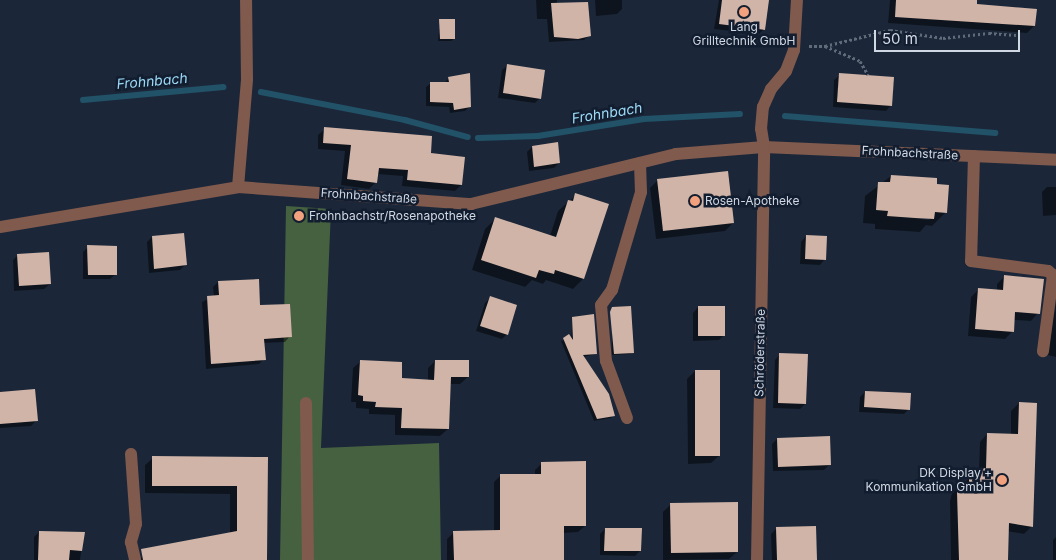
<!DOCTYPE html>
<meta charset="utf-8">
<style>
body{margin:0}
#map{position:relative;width:1056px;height:560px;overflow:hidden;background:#1b2739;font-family:Inter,sans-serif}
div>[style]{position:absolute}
.forest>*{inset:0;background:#466140}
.shadow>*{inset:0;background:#0007}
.stream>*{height:5.5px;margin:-2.75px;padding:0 2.75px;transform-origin:2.75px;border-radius:2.75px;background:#225267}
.building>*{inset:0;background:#d0b4a7}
.path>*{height:3px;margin-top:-1.5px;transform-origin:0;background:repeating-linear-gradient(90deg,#606b7a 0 2.5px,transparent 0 5px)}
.minor>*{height:12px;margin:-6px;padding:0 6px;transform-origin:6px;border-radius:6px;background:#805a4d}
.dots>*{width:14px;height:14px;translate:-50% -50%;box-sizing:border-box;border:2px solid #121d2f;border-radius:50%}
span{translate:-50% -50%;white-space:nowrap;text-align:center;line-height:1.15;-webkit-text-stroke:5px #121d2f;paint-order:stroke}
.poi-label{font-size:12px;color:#d0d8e4}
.left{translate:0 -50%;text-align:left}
.right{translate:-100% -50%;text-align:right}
.street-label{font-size:12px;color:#d0d8e4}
.water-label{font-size:14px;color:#9cd9f6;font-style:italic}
.scale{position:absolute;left:874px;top:30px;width:146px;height:22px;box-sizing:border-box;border:2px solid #d0d8e4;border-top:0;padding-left:6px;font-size:15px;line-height:18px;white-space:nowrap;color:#d0d8e4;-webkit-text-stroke:4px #121d2f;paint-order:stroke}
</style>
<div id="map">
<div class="forest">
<div style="clip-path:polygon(286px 206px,331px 209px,321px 448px,439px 443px,441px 560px,280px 560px)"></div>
</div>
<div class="shadow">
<div style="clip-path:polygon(536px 0,557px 0,557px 4px,590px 35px,584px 40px,549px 42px,547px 19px,537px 19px)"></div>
<div style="clip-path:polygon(595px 0,622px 0,622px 9px,617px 14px,596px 16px)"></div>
<div style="clip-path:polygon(719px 0,755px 0,764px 29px,759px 34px,714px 29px)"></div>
<div style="clip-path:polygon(890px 0,976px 0,976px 5px,1034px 26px,1027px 33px,888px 23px)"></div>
<div style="clip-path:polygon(440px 20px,454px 39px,451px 41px,438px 41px)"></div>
<div style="clip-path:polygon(508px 65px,540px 98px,535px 103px,498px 98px,502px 70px)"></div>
<div style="clip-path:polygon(840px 75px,891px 105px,886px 111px,833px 107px,834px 80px)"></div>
<div style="clip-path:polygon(449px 78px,470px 106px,465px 111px,450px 113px,449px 107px,426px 106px,426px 87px,431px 83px,444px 83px)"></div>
<div style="clip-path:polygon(325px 129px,429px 154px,461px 185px,455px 191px,402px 186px,403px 176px,377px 174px,376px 182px,369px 189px,341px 185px,345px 151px,318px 149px,318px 135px)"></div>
<div style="clip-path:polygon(532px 147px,559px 163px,554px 168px,529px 171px,527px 152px)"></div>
<div style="clip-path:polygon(evenodd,891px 176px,945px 213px,932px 226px,926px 225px,920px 232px,875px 229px,875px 224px,863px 223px,865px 196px,891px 176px,908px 217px,931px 217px,929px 220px,908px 217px)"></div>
<div style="clip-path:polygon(658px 180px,733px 223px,725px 231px,656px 239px,650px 188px)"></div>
<div style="clip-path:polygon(1047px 187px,1056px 187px,1056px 215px,1043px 216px,1042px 192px)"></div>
<div style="clip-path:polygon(576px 195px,583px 279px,573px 289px,546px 280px,543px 284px,532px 280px,525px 287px,472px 270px,485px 229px,495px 219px,550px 236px,558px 211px)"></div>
<div style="clip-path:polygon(806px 236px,825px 259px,820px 265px,800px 264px,801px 242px)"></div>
<div style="clip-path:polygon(152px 237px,185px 265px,180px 270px,149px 273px,147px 242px)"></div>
<div style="clip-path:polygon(88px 247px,116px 274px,110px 279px,83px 279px,83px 252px)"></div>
<div style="clip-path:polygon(18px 255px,50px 284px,44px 289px,14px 291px,13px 260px)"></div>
<div style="clip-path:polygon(1005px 276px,1038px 313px,1031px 321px,1014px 320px,1013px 331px,1005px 339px,968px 336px,971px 297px,978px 290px,997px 291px,997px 284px)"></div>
<div style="clip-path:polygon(218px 282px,259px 307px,290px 336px,285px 342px,263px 343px,264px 359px,259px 364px,206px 369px,202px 302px,214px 296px,213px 287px)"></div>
<div style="clip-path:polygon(490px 298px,507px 334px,502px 339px,476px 331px,485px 303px)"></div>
<div style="clip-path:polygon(1056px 302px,1056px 357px,1048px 355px)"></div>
<div style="clip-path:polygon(698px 307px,724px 335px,719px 340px,693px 341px,693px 313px)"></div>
<div style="clip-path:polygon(612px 308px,632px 352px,630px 354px,612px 355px)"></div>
<div style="clip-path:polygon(573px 318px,596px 354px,583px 357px,613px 415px,611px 418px,594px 421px,561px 341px,571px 339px)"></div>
<div style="clip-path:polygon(780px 354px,805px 404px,800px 409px,773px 408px,775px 360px)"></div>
<div style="clip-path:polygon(361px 361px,400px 379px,428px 381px,428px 368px,435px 361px,468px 377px,460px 384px,449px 384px,448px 429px,440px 436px,395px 435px,395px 415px,369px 414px,369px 409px,356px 408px,356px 402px,351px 402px,353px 368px)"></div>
<div style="clip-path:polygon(695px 371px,719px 456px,711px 463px,688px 464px,687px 379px)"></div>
<div style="clip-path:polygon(865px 392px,909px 409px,904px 414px,859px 412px,860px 397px)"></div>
<div style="clip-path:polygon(0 393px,36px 421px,31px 426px,0 428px)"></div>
<div style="clip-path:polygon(1019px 403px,1032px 526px,1024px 534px,1007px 531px,1007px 560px,951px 560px,950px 501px,952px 493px,979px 470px,980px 442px,987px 434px,1011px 435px,1011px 411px)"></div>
<div style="clip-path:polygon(777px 439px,829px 465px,824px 470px,773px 471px,772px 444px)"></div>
<div style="clip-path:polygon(153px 458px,267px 459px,266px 560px,140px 560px,147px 549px,230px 534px,230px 494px,145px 493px,145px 465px)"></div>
<div style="clip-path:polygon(542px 463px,585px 526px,578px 532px,563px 533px,562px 560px,447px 560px,447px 539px,454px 532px,494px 532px,494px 482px,501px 475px,535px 475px,535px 470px)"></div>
<div style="clip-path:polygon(671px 504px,737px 552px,729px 559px,663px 560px,663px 512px)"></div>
<div style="clip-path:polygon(605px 529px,640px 551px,635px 556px,600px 555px,600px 534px)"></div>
<div style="clip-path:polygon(776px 529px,816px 560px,772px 560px,771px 534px)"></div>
<div style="clip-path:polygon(39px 532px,84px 533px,80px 560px,34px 560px,34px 537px)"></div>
<div style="clip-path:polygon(1056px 537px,1056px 560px,1053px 560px,1053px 540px)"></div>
</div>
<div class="stream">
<div style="left:261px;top:92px;width:147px;rotate:11deg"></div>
<div style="left:405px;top:120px;width:65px;rotate:15.1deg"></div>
<div style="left:83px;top:100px;width:141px;rotate:-5.3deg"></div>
<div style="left:785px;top:116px;width:211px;rotate:4.6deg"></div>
<div style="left:478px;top:138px;width:60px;rotate:-1.9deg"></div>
<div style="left:538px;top:136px;width:107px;rotate:-9.1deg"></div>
<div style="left:644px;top:119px;width:96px;rotate:-3deg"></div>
</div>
<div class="building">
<div style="clip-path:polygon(722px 0,769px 0,765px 30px,719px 24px)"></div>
<div style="clip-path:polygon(896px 0,977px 0,977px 4px,1037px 9px,1035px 26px,895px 17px)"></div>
<div style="clip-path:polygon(588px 2px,591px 36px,578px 39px,554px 37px,551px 3px)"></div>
<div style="clip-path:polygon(439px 19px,455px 19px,455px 39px,440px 39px)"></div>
<div style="clip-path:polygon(507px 64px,545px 70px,541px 99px,503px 93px)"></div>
<div style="clip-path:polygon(470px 73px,471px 107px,454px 110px,453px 103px,430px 102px,430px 82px,449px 82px,448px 77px)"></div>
<div style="clip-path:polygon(839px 73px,894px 77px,892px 106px,837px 102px)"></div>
<div style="clip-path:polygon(324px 127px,432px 136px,431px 153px,465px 157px,462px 185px,407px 180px,408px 170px,379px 168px,377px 183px,347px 179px,351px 145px,323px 143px)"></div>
<div style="clip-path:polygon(558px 142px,560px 163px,534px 167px,532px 146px)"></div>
<div style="clip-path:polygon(728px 171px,734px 223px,663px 231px,657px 179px)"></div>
<div style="clip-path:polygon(891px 175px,937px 178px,937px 184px,949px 185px,947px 213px,935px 212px,934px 219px,915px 218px,887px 216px,888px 211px,876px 210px,878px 182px,890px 182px)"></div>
<div style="clip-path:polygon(575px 193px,609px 204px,584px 279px,555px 270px,554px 274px,539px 270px,536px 278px,481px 260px,495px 217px,556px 237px,568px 200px,573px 201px)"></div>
<div style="clip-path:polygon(184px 233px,187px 265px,154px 269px,152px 236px)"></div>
<div style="clip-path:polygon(806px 235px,827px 236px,826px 260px,805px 259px)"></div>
<div style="clip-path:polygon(87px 245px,117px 246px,117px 275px,88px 275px)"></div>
<div style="clip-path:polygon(49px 252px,51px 284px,19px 286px,17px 254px)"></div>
<div style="clip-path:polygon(1004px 275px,1044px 279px,1040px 314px,1015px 312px,1014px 332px,975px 329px,978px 288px,1003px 290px)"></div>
<div style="clip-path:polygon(259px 279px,260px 305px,290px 304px,292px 337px,264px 339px,266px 360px,211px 364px,207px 296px,219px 295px,218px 281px)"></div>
<div style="clip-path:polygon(490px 296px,517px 305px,508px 335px,480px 326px)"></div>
<div style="clip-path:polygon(631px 306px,634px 353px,614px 354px,610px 312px,612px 307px)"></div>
<div style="clip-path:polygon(698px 306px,725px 306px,725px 336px,698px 336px)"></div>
<div style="clip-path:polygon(594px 314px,597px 354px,583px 355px,609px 394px,615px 416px,597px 419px,563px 338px,569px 334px,573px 340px,572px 317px)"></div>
<div style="clip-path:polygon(779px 353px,808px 354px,806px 404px,778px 403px)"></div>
<div style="clip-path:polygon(360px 360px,402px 362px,402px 378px,434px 380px,435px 360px,469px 360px,469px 377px,451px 377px,449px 429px,401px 428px,402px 408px,375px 407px,376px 402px,363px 401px,363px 396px,358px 395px)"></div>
<div style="clip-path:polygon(695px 370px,720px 370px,720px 456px,695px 456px)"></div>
<div style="clip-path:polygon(35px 389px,38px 421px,0 424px,0 392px)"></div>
<div style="clip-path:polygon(865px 391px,911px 393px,910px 410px,864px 407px)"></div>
<div style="clip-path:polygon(1019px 402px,1037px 403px,1033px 527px,1009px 523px,1008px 560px,959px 560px,957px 492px,960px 492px,960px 483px,969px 484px,969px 477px,977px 477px,977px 469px,986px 468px,987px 433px,1018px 434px)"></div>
<div style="clip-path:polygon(830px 436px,831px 465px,778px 467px,777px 438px)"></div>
<div style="clip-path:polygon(152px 456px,268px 457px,267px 560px,143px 560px,141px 549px,237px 531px,237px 486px,152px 486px)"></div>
<div style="clip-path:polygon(586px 461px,586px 526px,564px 526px,564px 560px,454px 560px,453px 531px,500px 530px,500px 474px,541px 474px,541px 462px)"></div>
<div style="clip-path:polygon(738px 502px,738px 552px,671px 553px,670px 503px)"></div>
<div style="clip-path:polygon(816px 526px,817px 560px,777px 560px,776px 527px)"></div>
<div style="clip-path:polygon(605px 528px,642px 528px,641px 551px,604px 551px)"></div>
<div style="clip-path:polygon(39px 531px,85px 532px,82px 551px,70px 550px,69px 560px,38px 560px)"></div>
</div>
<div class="path">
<div style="left:809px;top:46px;width:16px"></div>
<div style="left:825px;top:46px;width:67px;rotate:-13.8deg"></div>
<div style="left:890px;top:30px;width:54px;rotate:8.6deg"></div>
<div style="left:943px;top:38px;width:46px;rotate:-6.2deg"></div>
<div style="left:989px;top:33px;width:27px;rotate:4deg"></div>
<div style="left:825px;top:46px;width:38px;rotate:23deg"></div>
<div style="left:860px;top:61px;width:16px;rotate:60deg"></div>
</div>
<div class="minor">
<div style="left:974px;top:156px;width:105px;rotate:91.6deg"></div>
<div style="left:971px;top:261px;width:78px;rotate:7.4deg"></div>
<div style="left:1048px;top:271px;width:6px;rotate:39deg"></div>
<div style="left:1053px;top:275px;width:77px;rotate:97.5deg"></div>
<div style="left:238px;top:187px;width:108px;rotate:-85.2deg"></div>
<div style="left:247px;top:79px;width:79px;rotate:-90.7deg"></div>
<div style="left:0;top:227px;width:241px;rotate:-9.5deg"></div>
<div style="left:238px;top:187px;width:234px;rotate:4.2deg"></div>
<div style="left:471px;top:204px;width:211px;rotate:-13.7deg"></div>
<div style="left:676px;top:154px;width:88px;rotate:-4.5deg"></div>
<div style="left:764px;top:147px;width:292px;rotate:2.5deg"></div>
<div style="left:306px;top:403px;width:157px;rotate:89.3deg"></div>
<div style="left:627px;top:418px;width:61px;rotate:-110.2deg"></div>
<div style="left:606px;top:361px;width:56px;rotate:-95.1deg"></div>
<div style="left:601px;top:305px;width:19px;rotate:-54deg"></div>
<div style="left:612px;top:290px;width:102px;rotate:-73.5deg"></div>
<div style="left:641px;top:192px;width:29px;rotate:-92deg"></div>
<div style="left:131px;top:454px;width:70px;rotate:85.9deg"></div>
<div style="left:136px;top:524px;width:19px;rotate:106deg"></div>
<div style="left:131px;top:542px;width:18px;rotate:77deg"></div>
<div style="left:757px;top:560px;width:413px;rotate:-89deg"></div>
<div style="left:764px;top:147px;width:18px;rotate:-99deg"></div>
<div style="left:761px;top:129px;width:22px;rotate:-85deg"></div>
<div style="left:763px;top:107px;width:20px;rotate:-66deg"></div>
<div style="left:771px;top:89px;width:23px;rotate:-50deg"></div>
<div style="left:786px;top:71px;width:22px;rotate:-69deg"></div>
<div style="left:794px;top:50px;width:50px;rotate:-86.6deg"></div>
</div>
<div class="dots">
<div style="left:744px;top:12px;background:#f1a17d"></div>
<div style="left:695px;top:201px;background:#f1a17d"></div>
<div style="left:299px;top:216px;background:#f1a17d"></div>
<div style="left:1002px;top:480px;background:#f1a17d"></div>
</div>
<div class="poi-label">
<span style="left:744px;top:34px">Lang<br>Grilltechnik GmbH</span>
<span class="left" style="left:705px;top:201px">Rosen-Apotheke</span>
<span class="left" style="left:309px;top:216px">Frohnbachstr/Rosenapotheke</span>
<span class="right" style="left:992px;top:480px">DK Display +<br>Kommunikation GmbH</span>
</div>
<div class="street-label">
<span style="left:910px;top:153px;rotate:3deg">Frohnbachstraße</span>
<span style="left:369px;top:196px;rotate:4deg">Frohnbachstraße</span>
<span style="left:760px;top:353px;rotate:-89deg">Schröderstraße</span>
</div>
<div class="water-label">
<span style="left:152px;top:81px;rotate:-5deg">Frohnbach</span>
<span style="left:607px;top:113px;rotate:-9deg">Frohnbach</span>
</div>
<div class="scale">50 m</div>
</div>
